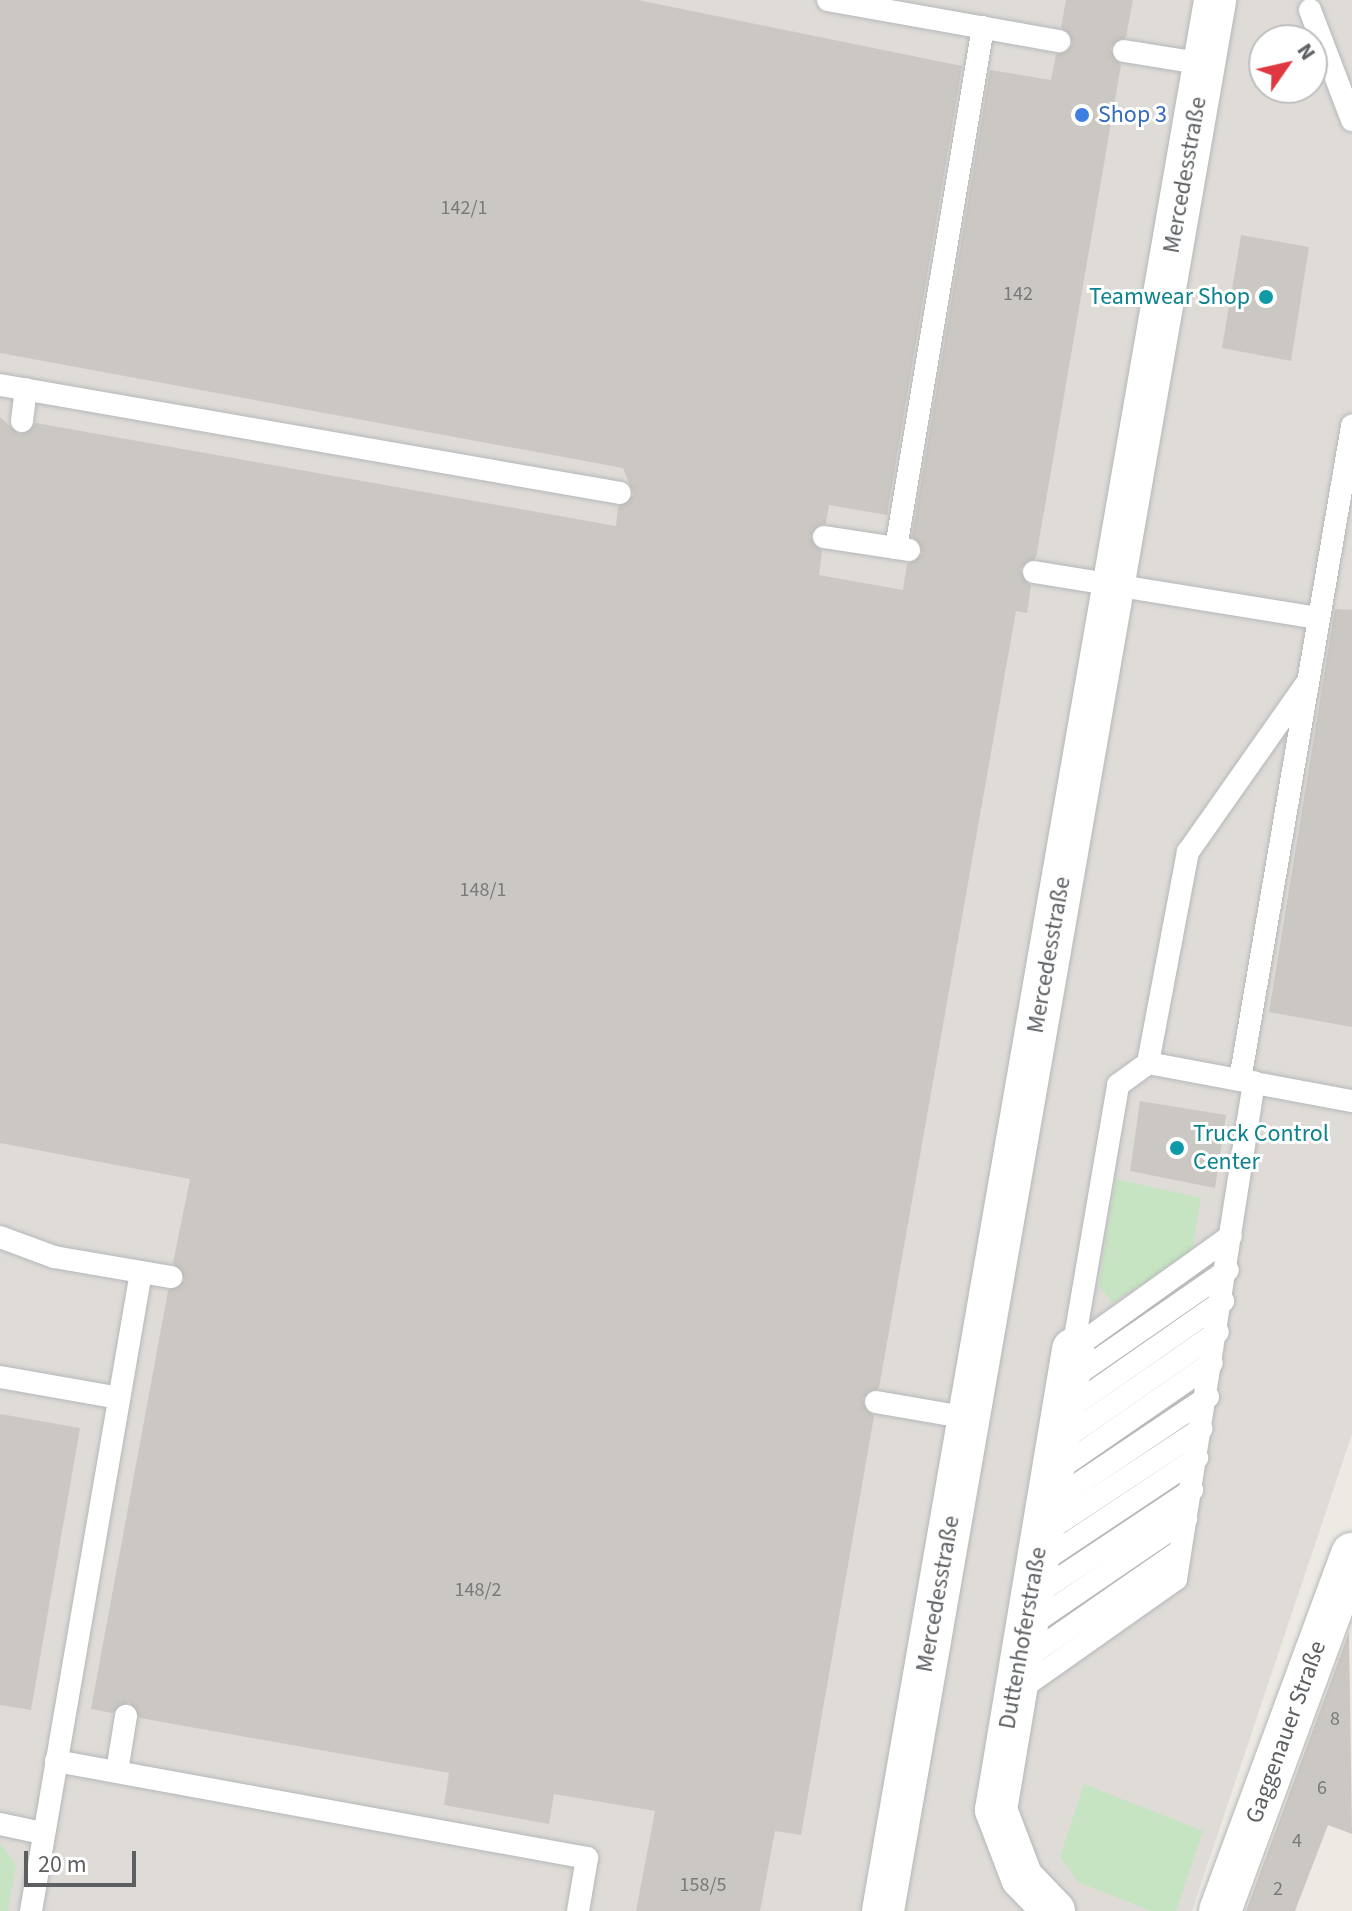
<!DOCTYPE html>
<meta charset="utf-8">
<style>
body{margin:0}
#map{position:relative;width:1352px;height:1911px;overflow:hidden;background:#edeae3;font-family:"Source Sans 3",sans-serif}
div>[style]{position:absolute}
.industrial>*{inset:0;background:#dfdcd8}
.green>*{inset:0;background:#c6e4c1}
.building>*{inset:0;background:#cbc7c2}
.roads{filter:drop-shadow(0 0 2px #b4b7ba) drop-shadow(0 0 2px #b4b7ba)}
.service>*{height:22px;margin:-11px;padding:0 11px;transform-origin:11px;border-radius:11px;background:#fff}
.minor>*{height:42px;margin:-21px;padding:0 21px;transform-origin:21px;border-radius:21px;background:#fff}
.dots>*{width:22px;height:22px;translate:-50% -50%;box-sizing:border-box;border:4px solid #fff;border-radius:50%}
span{translate:-50% -50%;white-space:nowrap;text-align:center;line-height:1.15;-webkit-text-stroke:6px #fff;paint-order:stroke}
.number-label{font-size:20px;color:#787a7b}
.number-label span{-webkit-text-stroke-width:0}
.shop-label{font-size:24px;color:#366cbe}
.left{translate:0 -50%;text-align:left}
.street-label{font-size:24px;color:#5c6063}
.culture-label{font-size:24px;color:#0d838f}
.right{translate:-100% -50%;text-align:right}
.north{position:absolute;left:1248px;top:24px;width:80px;height:80px;box-sizing:border-box;background:#fff;border:2px solid #bebfc1;border-radius:50%;rotate:56deg;font-size:22px;font-weight:700;line-height:32px;text-align:center;color:#5c6063}
.north::after{content:'';display:block;margin:auto;width:28px;height:36px;background:#df3840;clip-path:polygon(50% 0,100% 100%,50% 72%,0 100%)}
.scale{position:absolute;left:24px;top:1851px;width:112px;height:36px;box-sizing:border-box;border:4px solid #5c6063;border-top:0;padding-left:10px;font-size:24px;line-height:28px;white-space:nowrap;color:#5c6063;-webkit-text-stroke:6px #fff;paint-order:stroke}
</style>
<div id="map">
<div class="industrial">
<div style="clip-path:polygon(evenodd,0 0,1352px 0,1352px 1434px,1192px 1911px,0 1911px,0 0,1264px 40px,1312px 40px,1312px 88px,1264px 88px,1264px 40px)"></div>
</div>
<div class="green">
<div style="clip-path:polygon(1116px 1179px,1201px 1198px,1192px 1251px,1113px 1303px,1099px 1286px)"></div>
<div style="clip-path:polygon(1084px 1784px,1203px 1831px,1176px 1911px,1151px 1911px,1078px 1882px,1060px 1857px)"></div>
<div style="clip-path:polygon(0 1843px,16px 1865px,8px 1911px,0 1911px)"></div>
</div>
<div class="building">
<div style="clip-path:polygon(0 0,638px 0,962px 66px,887px 515px,829px 505px,826px 523px,810px 536px,822px 551px,819px 575px,903px 590px,907px 564px,923px 553px,912px 536px,990px 70px,1051px 80px,1056px 55px,1073px 44px,1061px 27px,1066px 0,1133px 0,1126px 37px,1110px 48px,1121px 65px,1036px 558px,1020px 569px,1031px 586px,1027px 613px,1016px 611px,879px 1388px,862px 1399px,874px 1416px,801px 1835px,775px 1831px,760px 1911px,636px 1911px,655px 1811px,554px 1794px,549px 1824px,444px 1805px,449px 1773px,140px 1718px,129px 1702px,112px 1713px,91px 1709px,168px 1291px,185px 1280px,173px 1263px,190px 1179px,0 1143px,0 417px,20px 435px,36px 423px,616px 526px,618px 507px,634px 495px,623px 468px,0 353px)"></div>
<div style="clip-path:polygon(1241px 235px,1309px 247px,1291px 361px,1222px 348px)"></div>
<div style="clip-path:polygon(1335px 609px,1352px 610px,1352px 1027px,1269px 1012px)"></div>
<div style="clip-path:polygon(1140px 1101px,1226px 1115px,1215px 1188px,1130px 1171px)"></div>
<div style="clip-path:polygon(0 1414px,80px 1428px,31px 1710px,0 1705px)"></div>
<div style="clip-path:polygon(1349px 1632px,1352px 1834px,1328px 1825px,1295px 1911px,1246px 1911px)"></div>
</div>
<div class="roads">
<div class="service">
<div style="left:828px;top:0;width:235px;rotate:10.1deg"></div>
<div style="left:1310px;top:10px;width:118px;rotate:69.1deg"></div>
<div style="left:1124px;top:51px;width:81px;rotate:9.2deg"></div>
<div style="left:0;top:385px;width:629px;rotate:9.88deg"></div>
<div style="left:22px;top:421px;width:32px;rotate:-83deg"></div>
<div style="left:824px;top:537px;width:86px;rotate:8.7deg"></div>
<div style="left:896px;top:548px;width:528px;rotate:-80.52deg"></div>
<div style="left:1034px;top:572px;width:288px;rotate:9.2deg"></div>
<div style="left:1148px;top:1063px;width:208px;rotate:10.6deg"></div>
<div style="left:1240px;top:1080px;width:664px;rotate:-80.28deg"></div>
<div style="left:0;top:1237px;width:58px;rotate:20.3deg"></div>
<div style="left:54px;top:1257px;width:119px;rotate:9.7deg"></div>
<div style="left:1073px;top:1349px;width:268px;rotate:-80.3deg"></div>
<div style="left:1118px;top:1085px;width:37px;rotate:-36deg"></div>
<div style="left:1148px;top:1063px;width:215px;rotate:-79.3deg"></div>
<div style="left:1188px;top:852px;width:205px;rotate:-54.9deg"></div>
<div style="left:1073px;top:1349px;width:194px;rotate:-35.6deg"></div>
<div style="left:0;top:1377px;width:121px;rotate:10deg"></div>
<div style="left:1069px;top:1380px;width:193px;rotate:-34.7deg"></div>
<div style="left:876px;top:1402px;width:94px;rotate:9.8deg"></div>
<div style="left:1064px;top:1412px;width:194px;rotate:-34.9deg"></div>
<div style="left:1059px;top:1442px;width:193px;rotate:-34.7deg"></div>
<div style="left:1053px;top:1473px;width:193px;rotate:-34.7deg"></div>
<div style="left:1047px;top:1505px;width:194px;rotate:-33.9deg"></div>
<div style="left:1042px;top:1534px;width:191px;rotate:-33.4deg"></div>
<div style="left:1035px;top:1566px;width:195px;rotate:-33.7deg"></div>
<div style="left:1030px;top:1598px;width:195px;rotate:-33.7deg"></div>
<div style="left:1026px;top:1628px;width:194px;rotate:-34.3deg"></div>
<div style="left:1020px;top:1662px;width:195px;rotate:-34.8deg"></div>
<div style="left:1016px;top:1692px;width:196px;rotate:-35.2deg"></div>
<div style="left:1176px;top:1579px;width:503px;rotate:-81.08deg"></div>
<div style="left:56px;top:1761px;width:540px;rotate:10.35deg"></div>
<div style="left:587px;top:1858px;width:54px;rotate:99.6deg"></div>
<div style="left:117px;top:1771px;width:56px;rotate:-80.7deg"></div>
<div style="left:0;top:1824px;width:43px;rotate:12.1deg"></div>
<div style="left:31px;top:1911px;width:648px;rotate:-80.23deg"></div>
</div>
<div class="minor">
<div style="left:883px;top:1911px;width:1940px;rotate:-80.14deg"></div>
<div style="left:1054px;top:1911px;width:46px;rotate:-134.1deg"></div>
<div style="left:1022px;top:1878px;width:73px;rotate:-110.9deg"></div>
<div style="left:996px;top:1810px;width:467px;rotate:-80.5deg"></div>
<div style="left:1220px;top:1911px;width:381px;rotate:-69.7deg"></div>
</div>
</div>
<div class="dots">
<div style="left:1082px;top:115px;background:#3f7fe0"></div>
<div style="left:1266px;top:297px;background:#0f9aa8"></div>
<div style="left:1177px;top:1148px;background:#0f9aa8"></div>
</div>
<div class="number-label">
<span style="left:464px;top:208px">142/1</span>
<span style="left:1018px;top:294px">142</span>
<span style="left:483px;top:890px">148/1</span>
<span style="left:478px;top:1590px">148/2</span>
<span style="left:1335px;top:1719px">8</span>
<span style="left:1322px;top:1788px">6</span>
<span style="left:1297px;top:1841px">4</span>
<span style="left:703px;top:1885px">158/5</span>
<span style="left:1278px;top:1889px">2</span>
</div>
<div class="shop-label">
<span class="left" style="left:1098px;top:115px">Shop 3</span>
</div>
<div class="street-label">
<span style="left:1185px;top:175px;rotate:-80deg">Mercedesstraße</span>
<span style="left:1049px;top:955px;rotate:-80deg">Mercedesstraße</span>
<span style="left:938px;top:1594px;rotate:-80deg">Mercedesstraße</span>
<span style="left:1023px;top:1638px;rotate:-80deg">Duttenhoferstraße</span>
<span style="left:1286px;top:1732px;rotate:-70deg">Gaggenauer Straße</span>
</div>
<div class="culture-label">
<span class="right" style="left:1250px;top:297px">Teamwear Shop</span>
<span class="left" style="left:1193px;top:1148px">Truck Control<br>Center</span>
</div>
<div class="north">N</div>
<div class="scale">20 m</div>
</div>
